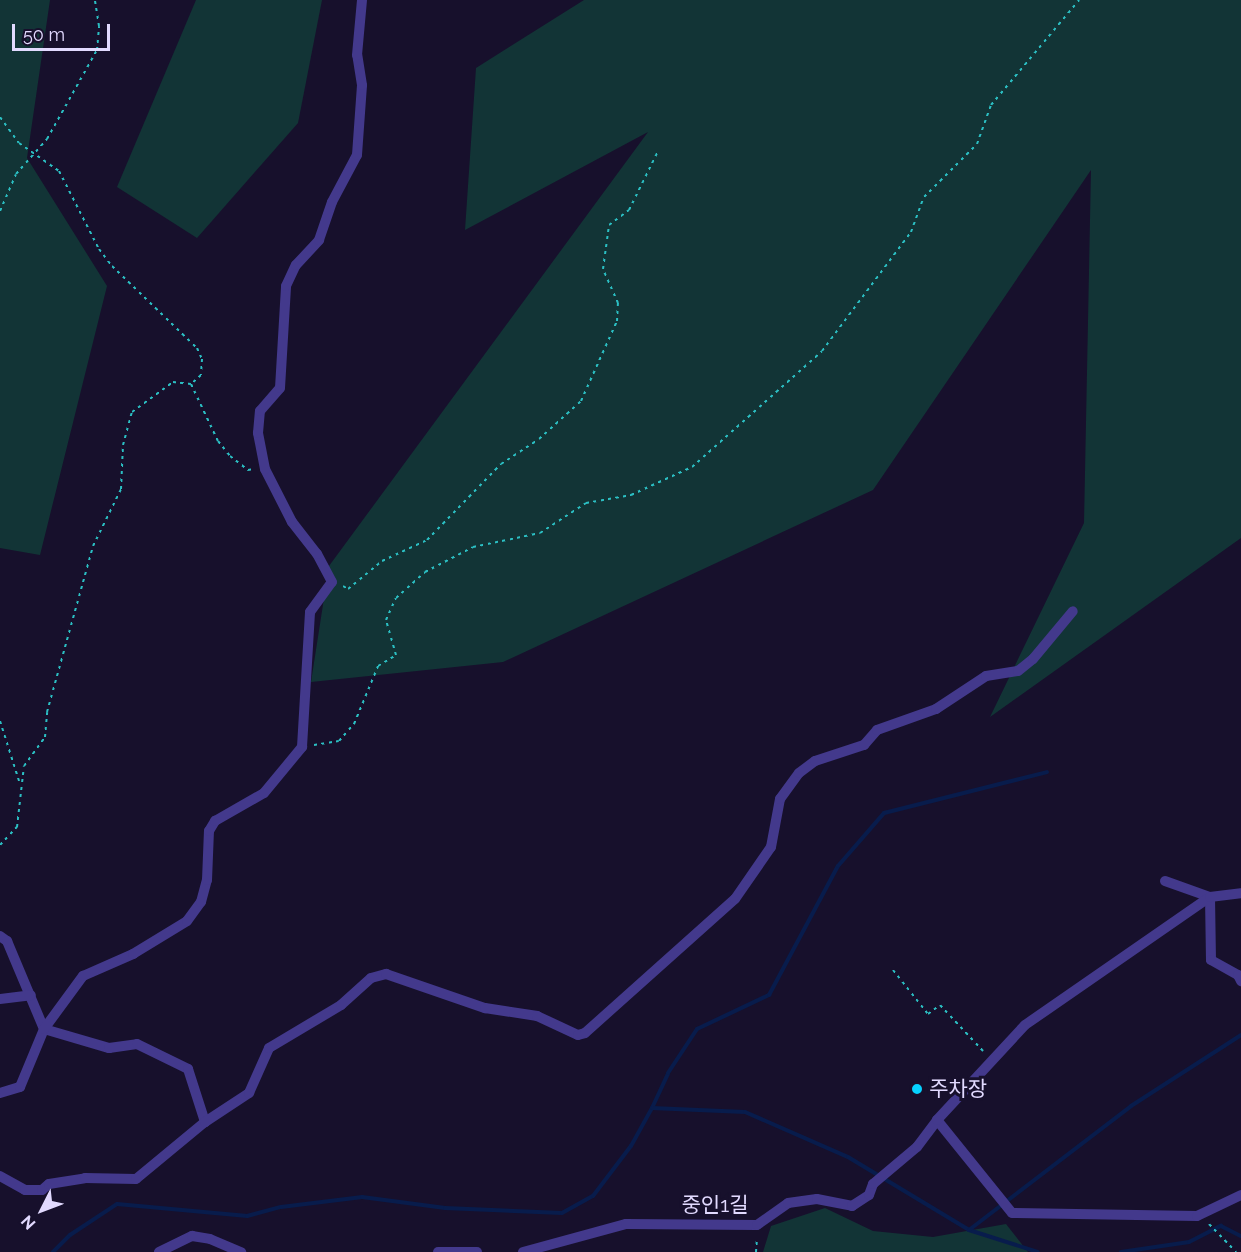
<!DOCTYPE html>
<meta charset="utf-8">
<style>
body{margin:0}
#map{position:relative;width:1241px;height:1252px;overflow:hidden;background:#17102c;font-family:Raleway,"Noto Sans KR",sans-serif}
div>[style]{position:absolute}
.green>*{inset:0;background:#123436}
.stream>*{height:4px;margin:-2px;padding:0 2px;transform-origin:2px;border-radius:2px;background:#081c4c}
.path>*{height:2px;margin-top:-1px;transform-origin:0;background:repeating-linear-gradient(90deg,#2bbfc3 0 3px,transparent 0 7.5px)}
.street>*{height:10px;margin:-5px;padding:0 5px;transform-origin:5px;border-radius:5px;background:#43398c}
.dots>*{width:16px;height:16px;translate:-50% -50%;box-sizing:border-box;border:3px solid #17102c;border-radius:50%}
span{translate:-50% -50%;white-space:nowrap;text-align:center;line-height:1.15;-webkit-text-stroke:6px #17102c;paint-order:stroke}
.poi-label{font-size:21px;color:#e2daff}
.left{translate:0 -50%;text-align:left}
.street-label{font-size:21px;color:#e2daff}
.north{position:absolute;left:12px;top:1180px;width:60px;height:60px;-webkit-text-stroke:4px #17102c;paint-order:stroke;rotate:228deg;font-size:16px;font-weight:700;line-height:24px;text-align:center;color:#e2daff}
.north::after{content:'';display:block;margin:auto;width:21px;height:27px;background:#e2daff;clip-path:polygon(50% 0,100% 100%,50% 72%,0 100%)}
.scale{position:absolute;left:12px;top:24px;width:98px;height:27px;box-sizing:border-box;border:3px solid #e2daff;border-top:0;padding-left:8px;font-size:18px;line-height:21px;white-space:nowrap;color:#e2daff;-webkit-text-stroke:4px #17102c;paint-order:stroke}
</style>
<div id="map">
<div class="green">
<div style="clip-path:polygon(0 0,50px 0,27px 158px,107px 286px,40px 555px,0 548px)"></div>
<div style="clip-path:polygon(196px 0,322px 0,298px 123px,197px 238px,117px 187px)"></div>
<div style="clip-path:polygon(584px 0,1241px 0,1241px 538px,990px 717px,1084px 523px,1091px 170px,873px 490px,503px 662px,311px 682px,329px 566px,648px 132px,465px 230px,476px 68px)"></div>
<div style="clip-path:polygon(825px 1208px,873px 1231px,933px 1237px,1006px 1224px,1028px 1252px,763px 1252px,771px 1226px)"></div>
</div>
<div class="stream">
<div style="left:652px;top:1108px;width:38px;rotate:-65deg"></div>
<div style="left:668px;top:1073px;width:53px;rotate:-56.6deg"></div>
<div style="left:697px;top:1029px;width:80px;rotate:-25.3deg"></div>
<div style="left:769px;top:995px;width:146px;rotate:-61.9deg"></div>
<div style="left:838px;top:866px;width:70px;rotate:-49deg"></div>
<div style="left:884px;top:813px;width:168px;rotate:-14.1deg"></div>
<div style="left:969px;top:1230px;width:72px;rotate:17.7deg"></div>
<div style="left:53px;top:1252px;width:24px;rotate:-45deg"></div>
<div style="left:70px;top:1235px;width:56px;rotate:-33.4deg"></div>
<div style="left:117px;top:1204px;width:131px;rotate:5.3deg"></div>
<div style="left:247px;top:1216px;width:35px;rotate:-15deg"></div>
<div style="left:281px;top:1207px;width:82px;rotate:-7deg"></div>
<div style="left:362px;top:1197px;width:84px;rotate:7.5deg"></div>
<div style="left:445px;top:1208px;width:117px;rotate:2.4deg"></div>
<div style="left:562px;top:1213px;width:35px;rotate:-29deg"></div>
<div style="left:593px;top:1196px;width:63px;rotate:-52.8deg"></div>
<div style="left:631px;top:1146px;width:43px;rotate:-61.1deg"></div>
<div style="left:652px;top:1108px;width:93px;rotate:2.5deg"></div>
<div style="left:745px;top:1112px;width:112px;rotate:23.6deg"></div>
<div style="left:848px;top:1157px;width:141px;rotate:31.1deg"></div>
<div style="left:969px;top:1230px;width:204px;rotate:-37.4deg"></div>
<div style="left:1131px;top:1106px;width:131px;rotate:-32.8deg"></div>
<div style="left:1121px;top:1252px;width:69px;rotate:-8.4deg"></div>
<div style="left:1189px;top:1242px;width:36px;rotate:-27deg"></div>
<div style="left:1221px;top:1226px;width:22px;rotate:27deg"></div>
</div>
<div class="path">
<div style="left:0;top:117px;width:32px;rotate:54deg"></div>
<div style="left:19px;top:143px;width:49px;rotate:35deg"></div>
<div style="left:59px;top:171px;width:88px;rotate:62.9deg"></div>
<div style="left:99px;top:249px;width:21px;rotate:53deg"></div>
<div style="left:112px;top:266px;width:118px;rotate:44deg"></div>
<div style="left:197px;top:348px;width:12px;rotate:66deg"></div>
<div style="left:202px;top:359px;width:16px;rotate:94deg"></div>
<div style="left:201px;top:375px;width:13px;rotate:138deg"></div>
<div style="left:0;top:211px;width:40px;rotate:-66.6deg"></div>
<div style="left:16px;top:174px;width:47px;rotate:-48.5deg"></div>
<div style="left:47px;top:139px;width:102px;rotate:-60.7deg"></div>
<div style="left:97px;top:50px;width:24px;rotate:-85deg"></div>
<div style="left:99px;top:26px;width:26px;rotate:-99deg"></div>
<div style="left:191px;top:384px;width:63px;rotate:64.7deg"></div>
<div style="left:218px;top:441px;width:19px;rotate:51deg"></div>
<div style="left:230px;top:456px;width:23px;rotate:38deg"></div>
<div style="left:248px;top:470px;width:6px;rotate:-9deg"></div>
<div style="left:343px;top:586px;width:6px;rotate:31deg"></div>
<div style="left:348px;top:589px;width:44px;rotate:-39.5deg"></div>
<div style="left:382px;top:561px;width:50px;rotate:-25deg"></div>
<div style="left:427px;top:540px;width:106px;rotate:-45.8deg"></div>
<div style="left:501px;top:464px;width:45px;rotate:-33.3deg"></div>
<div style="left:539px;top:439px;width:57px;rotate:-42.1deg"></div>
<div style="left:581px;top:401px;width:88px;rotate:-65.8deg"></div>
<div style="left:617px;top:321px;width:18px;rotate:-87deg"></div>
<div style="left:618px;top:303px;width:37px;rotate:-114deg"></div>
<div style="left:603px;top:269px;width:44px;rotate:-82.2deg"></div>
<div style="left:609px;top:225px;width:25px;rotate:-37deg"></div>
<div style="left:629px;top:210px;width:64px;rotate:-63.8deg"></div>
<div style="left:0;top:721px;width:63px;rotate:72.4deg"></div>
<div style="left:314px;top:745px;width:25px;rotate:-9deg"></div>
<div style="left:339px;top:741px;width:23px;rotate:-49deg"></div>
<div style="left:354px;top:724px;width:63px;rotate:-67.5deg"></div>
<div style="left:378px;top:666px;width:21px;rotate:-31deg"></div>
<div style="left:396px;top:655px;width:36px;rotate:-106deg"></div>
<div style="left:386px;top:620px;width:24px;rotate:-66deg"></div>
<div style="left:396px;top:598px;width:39px;rotate:-42deg"></div>
<div style="left:425px;top:572px;width:54px;rotate:-27.5deg"></div>
<div style="left:473px;top:547px;width:68px;rotate:-11.8deg"></div>
<div style="left:540px;top:533px;width:55px;rotate:-33.1deg"></div>
<div style="left:586px;top:503px;width:46px;rotate:-10.1deg"></div>
<div style="left:631px;top:495px;width:67px;rotate:-24.7deg"></div>
<div style="left:692px;top:467px;width:174px;rotate:-41.7deg"></div>
<div style="left:822px;top:351px;width:149px;rotate:-53.2deg"></div>
<div style="left:911px;top:232px;width:37px;rotate:-70deg"></div>
<div style="left:924px;top:197px;width:75px;rotate:-45deg"></div>
<div style="left:977px;top:144px;width:41px;rotate:-70.3deg"></div>
<div style="left:991px;top:105px;width:137px;rotate:-50deg"></div>
<div style="left:0;top:845px;width:25px;rotate:-47deg"></div>
<div style="left:17px;top:827px;width:61px;rotate:-83.5deg"></div>
<div style="left:24px;top:766px;width:36px;rotate:-54deg"></div>
<div style="left:45px;top:737px;width:25px;rotate:-85deg"></div>
<div style="left:47px;top:712px;width:172px;rotate:-74.5deg"></div>
<div style="left:93px;top:546px;width:64px;rotate:-63.8deg"></div>
<div style="left:121px;top:489px;width:44px;rotate:-87.4deg"></div>
<div style="left:123px;top:445px;width:34px;rotate:-75deg"></div>
<div style="left:132px;top:412px;width:51px;rotate:-36.2deg"></div>
<div style="left:173px;top:382px;width:18px;rotate:6deg"></div>
<div style="left:893px;top:970px;width:56px;rotate:51.5deg"></div>
<div style="left:928px;top:1014px;width:15px;rotate:-37deg"></div>
<div style="left:940px;top:1005px;width:63px;rotate:46.9deg"></div>
<div style="left:1209px;top:1224px;width:39px;rotate:46deg"></div>
<div style="left:756px;top:1252px;width:15px;rotate:-86deg"></div>
</div>
<div class="street">
<div style="left:1165px;top:881px;width:48px;rotate:19.6deg"></div>
<div style="left:1210px;top:897px;width:63px;rotate:89.1deg"></div>
<div style="left:1211px;top:960px;width:31px;rotate:29deg"></div>
<div style="left:1238px;top:975px;width:7px;rotate:63deg"></div>
<div style="left:0;top:936px;width:9px;rotate:36deg"></div>
<div style="left:7px;top:941px;width:95px;rotate:67.2deg"></div>
<div style="left:44px;top:1029px;width:68px;rotate:16.3deg"></div>
<div style="left:109px;top:1048px;width:28px;rotate:-8deg"></div>
<div style="left:137px;top:1044px;width:57px;rotate:26.1deg"></div>
<div style="left:188px;top:1069px;width:56px;rotate:72.2deg"></div>
<div style="left:0;top:999px;width:31px;rotate:-7deg"></div>
<div style="left:0;top:1093px;width:21px;rotate:-17deg"></div>
<div style="left:20px;top:1087px;width:63px;rotate:-67.5deg"></div>
<div style="left:44px;top:1029px;width:66px;rotate:-53.7deg"></div>
<div style="left:83px;top:976px;width:55px;rotate:-23.7deg"></div>
<div style="left:133px;top:954px;width:63px;rotate:-31.4deg"></div>
<div style="left:187px;top:921px;width:24px;rotate:-54deg"></div>
<div style="left:201px;top:902px;width:23px;rotate:-75deg"></div>
<div style="left:207px;top:880px;width:49px;rotate:-87.7deg"></div>
<div style="left:209px;top:831px;width:12px;rotate:-59deg"></div>
<div style="left:215px;top:821px;width:56px;rotate:-29.7deg"></div>
<div style="left:264px;top:793px;width:60px;rotate:-50.4deg"></div>
<div style="left:302px;top:747px;width:135px;rotate:-86.6deg"></div>
<div style="left:310px;top:612px;width:37px;rotate:-54deg"></div>
<div style="left:332px;top:582px;width:32px;rotate:-118deg"></div>
<div style="left:317px;top:554px;width:41px;rotate:-128deg"></div>
<div style="left:292px;top:522px;width:59px;rotate:-117deg"></div>
<div style="left:265px;top:469px;width:37px;rotate:-101deg"></div>
<div style="left:258px;top:433px;width:22px;rotate:-85deg"></div>
<div style="left:260px;top:411px;width:30px;rotate:-49deg"></div>
<div style="left:280px;top:388px;width:102px;rotate:-86.6deg"></div>
<div style="left:286px;top:286px;width:23px;rotate:-65deg"></div>
<div style="left:296px;top:265px;width:34px;rotate:-47deg"></div>
<div style="left:319px;top:240px;width:40px;rotate:-71.1deg"></div>
<div style="left:332px;top:202px;width:53px;rotate:-62deg"></div>
<div style="left:357px;top:155px;width:70px;rotate:-85.9deg"></div>
<div style="left:362px;top:85px;width:30px;rotate:-99deg"></div>
<div style="left:357px;top:55px;width:55px;rotate:-84.8deg"></div>
<div style="left:937px;top:1120px;width:119px;rotate:51.1deg"></div>
<div style="left:1012px;top:1213px;width:185px;rotate:0.9deg"></div>
<div style="left:1197px;top:1216px;width:49px;rotate:-25.5deg"></div>
<div style="left:0;top:1176px;width:29px;rotate:29deg"></div>
<div style="left:25px;top:1190px;width:17px"></div>
<div style="left:42px;top:1190px;width:9px;rotate:-41deg"></div>
<div style="left:49px;top:1184px;width:36px;rotate:-9deg"></div>
<div style="left:85px;top:1178px;width:51px;rotate:1.1deg"></div>
<div style="left:136px;top:1179px;width:89px;rotate:-39.6deg"></div>
<div style="left:205px;top:1122px;width:53px;rotate:-33.4deg"></div>
<div style="left:249px;top:1093px;width:49px;rotate:-66deg"></div>
<div style="left:269px;top:1048px;width:84px;rotate:-30.8deg"></div>
<div style="left:341px;top:1005px;width:40px;rotate:-42deg"></div>
<div style="left:371px;top:978px;width:16px;rotate:-15deg"></div>
<div style="left:386px;top:974px;width:105px;rotate:19deg"></div>
<div style="left:485px;top:1008px;width:53px;rotate:8.7deg"></div>
<div style="left:537px;top:1016px;width:45px;rotate:24.9deg"></div>
<div style="left:578px;top:1035px;width:7px;rotate:-16deg"></div>
<div style="left:585px;top:1033px;width:201px;rotate:-41.8deg"></div>
<div style="left:735px;top:899px;width:63px;rotate:-55.3deg"></div>
<div style="left:771px;top:847px;width:49px;rotate:-79.4deg"></div>
<div style="left:780px;top:799px;width:32px;rotate:-54deg"></div>
<div style="left:799px;top:773px;width:20px;rotate:-37deg"></div>
<div style="left:815px;top:761px;width:52px;rotate:-18.1deg"></div>
<div style="left:864px;top:745px;width:20px;rotate:-49deg"></div>
<div style="left:877px;top:730px;width:63px;rotate:-19.6deg"></div>
<div style="left:936px;top:709px;width:60px;rotate:-33.4deg"></div>
<div style="left:986px;top:676px;width:32px;rotate:-9deg"></div>
<div style="left:1018px;top:671px;width:19px;rotate:-39deg"></div>
<div style="left:1033px;top:659px;width:62px;rotate:-50.2deg"></div>
<div style="left:159px;top:1252px;width:37px;rotate:-26deg"></div>
<div style="left:192px;top:1236px;width:18px;rotate:9deg"></div>
<div style="left:210px;top:1239px;width:34px;rotate:23deg"></div>
<div style="left:438px;top:1252px;width:39px"></div>
<div style="left:523px;top:1252px;width:107px;rotate:-15.2deg"></div>
<div style="left:626px;top:1224px;width:131px;rotate:0.4deg"></div>
<div style="left:757px;top:1225px;width:38px;rotate:-35deg"></div>
<div style="left:788px;top:1203px;width:29px;rotate:-8deg"></div>
<div style="left:817px;top:1199px;width:36px;rotate:11deg"></div>
<div style="left:852px;top:1206px;width:20px;rotate:-33deg"></div>
<div style="left:869px;top:1195px;width:12px;rotate:-70deg"></div>
<div style="left:873px;top:1184px;width:57px;rotate:-40.1deg"></div>
<div style="left:917px;top:1147px;width:34px;rotate:-53deg"></div>
<div style="left:937px;top:1120px;width:129px;rotate:-47.2deg"></div>
<div style="left:1025px;top:1025px;width:225px;rotate:-34.7deg"></div>
<div style="left:1210px;top:897px;width:31px;rotate:-7deg"></div>
</div>
<div class="dots">
<div style="left:917px;top:1089px;background:#06d2ff"></div>
</div>
<div class="poi-label">
<span class="left" style="left:929px;top:1089px">주차장</span>
</div>
<div class="street-label">
<span style="left:715px;top:1205px">중인1길</span>
</div>
<div class="north">N</div>
<div class="scale">50 m</div>
</div>
